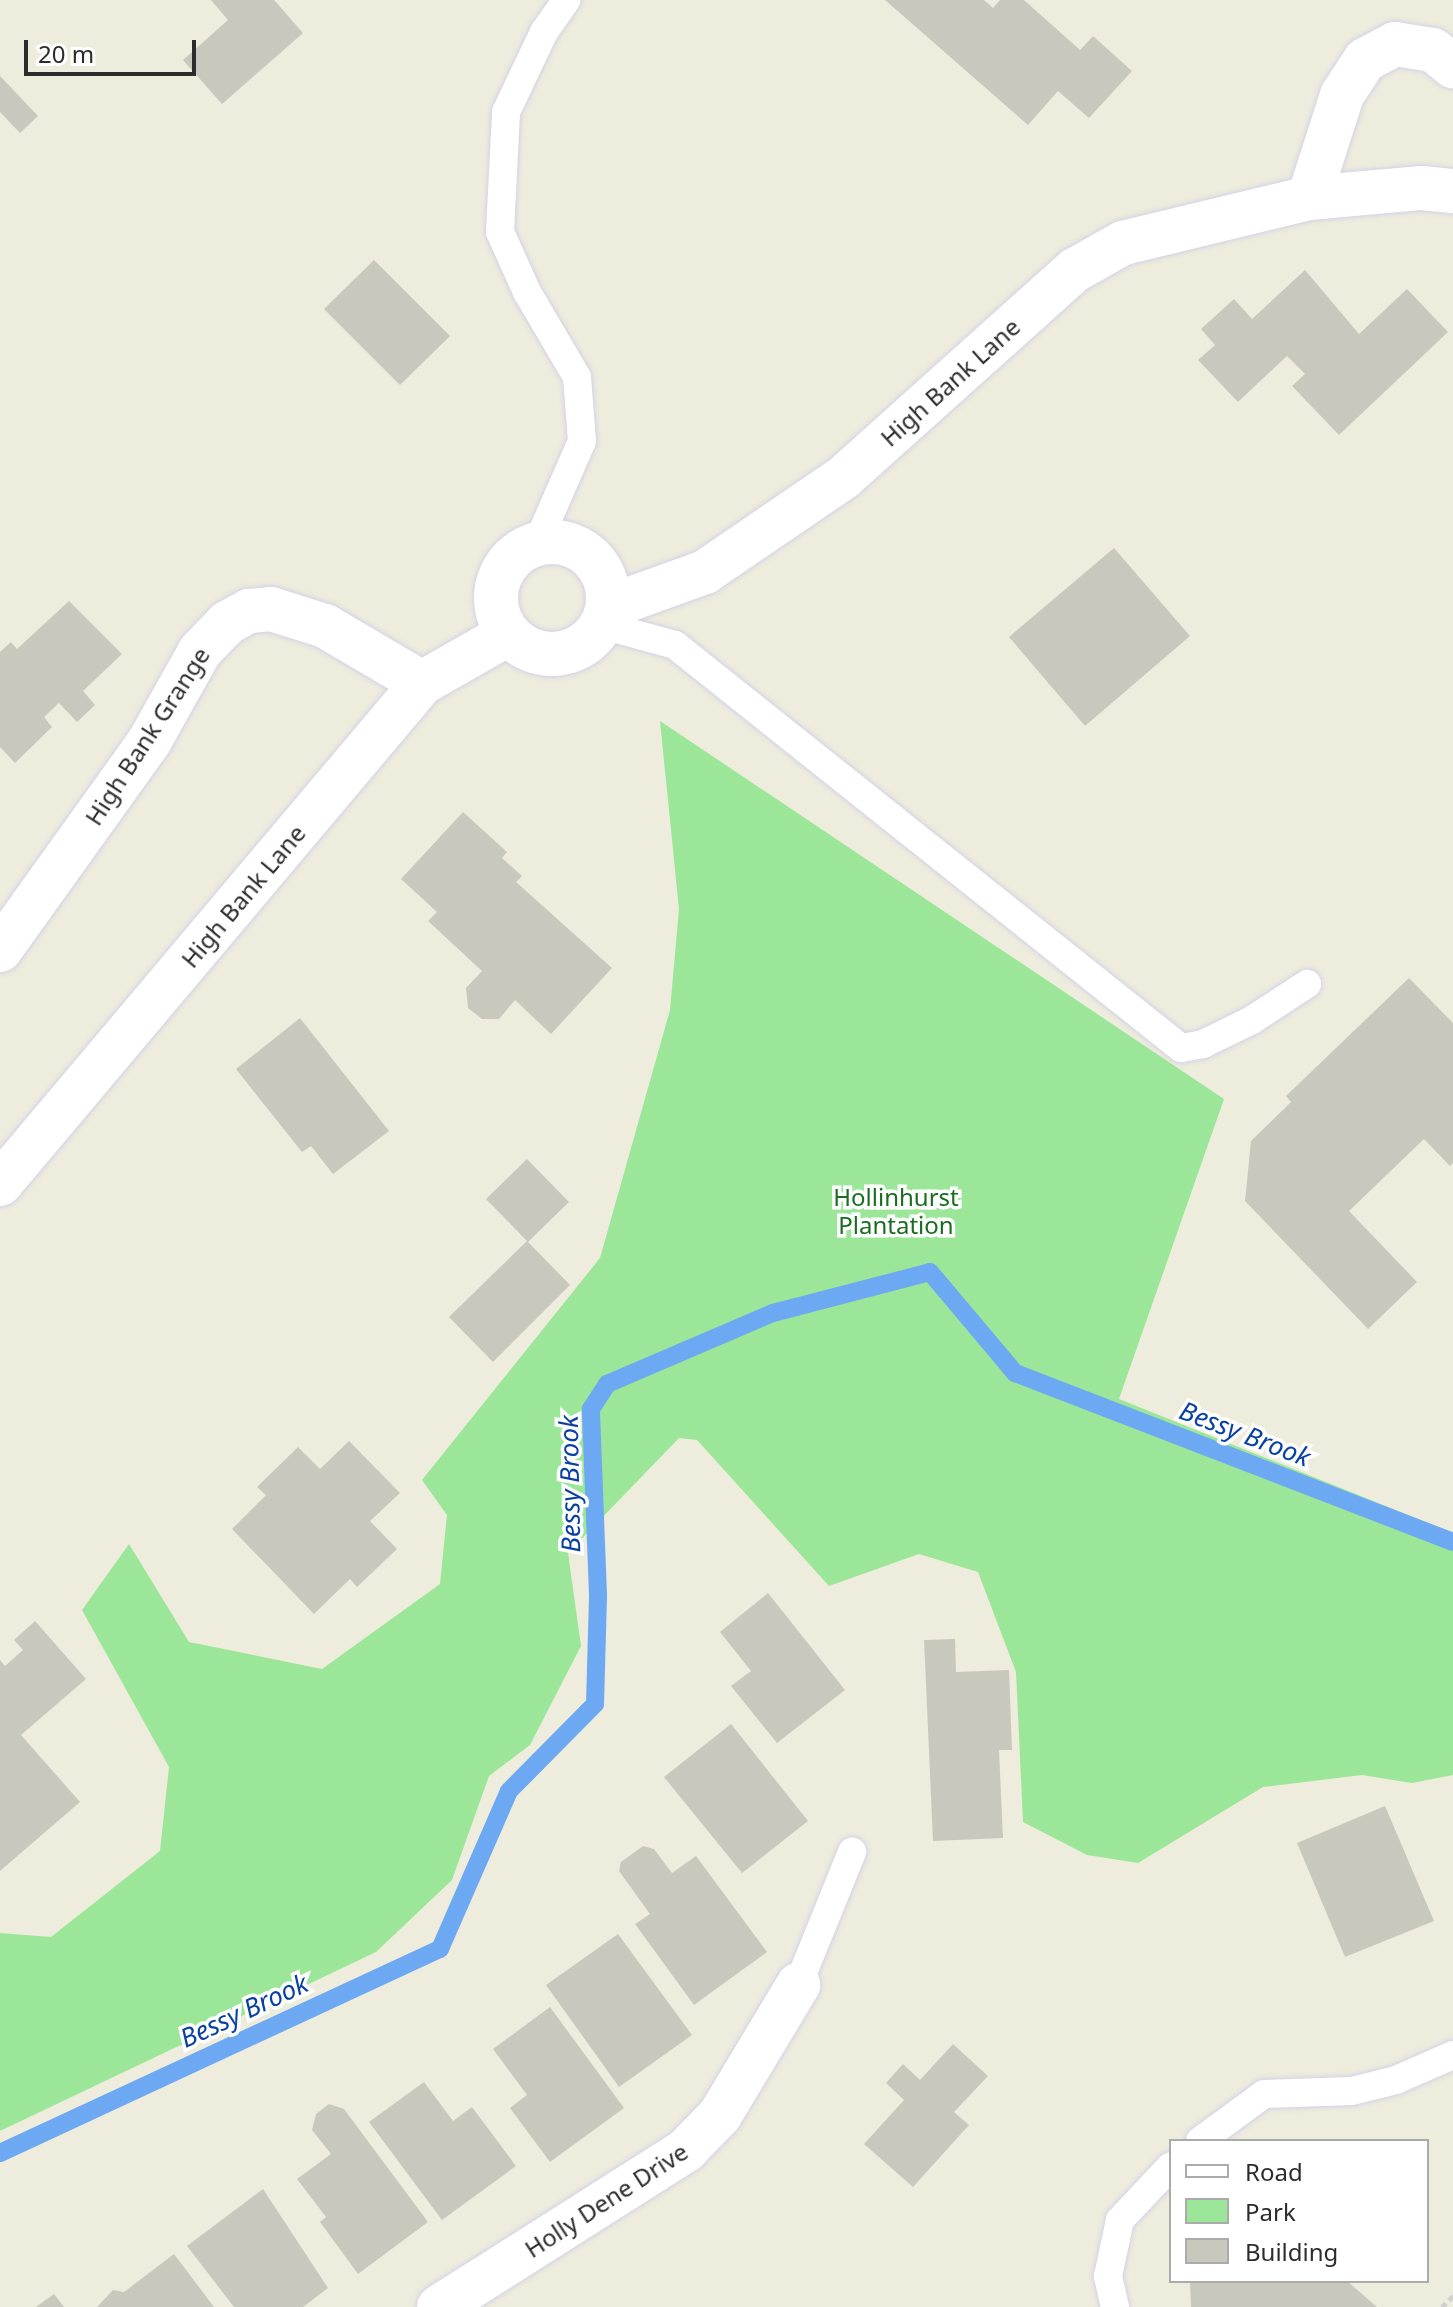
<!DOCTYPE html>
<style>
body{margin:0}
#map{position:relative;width:1453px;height:2307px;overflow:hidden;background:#eeecdd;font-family:"Noto Sans",sans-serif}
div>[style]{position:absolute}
.green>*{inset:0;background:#9be698}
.stream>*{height:18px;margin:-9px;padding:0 9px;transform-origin:9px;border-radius:9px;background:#6da8f3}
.building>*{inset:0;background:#c9c8bd}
.path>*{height:5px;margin-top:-2.5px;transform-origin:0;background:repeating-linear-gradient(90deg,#d1d1d1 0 6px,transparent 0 10px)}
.roads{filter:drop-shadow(0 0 2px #d4d2e5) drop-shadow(0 0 2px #d4d2e5)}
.service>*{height:28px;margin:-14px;padding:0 14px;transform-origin:14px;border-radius:14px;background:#fff}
.minor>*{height:44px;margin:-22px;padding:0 22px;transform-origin:22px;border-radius:22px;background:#fff}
.minor>.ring{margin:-22px;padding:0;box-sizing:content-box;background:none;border:44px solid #fff;border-radius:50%}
span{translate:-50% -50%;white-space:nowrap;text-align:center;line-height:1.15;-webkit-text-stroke:7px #fff;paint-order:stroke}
.street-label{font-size:24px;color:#2c2c2c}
.park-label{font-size:24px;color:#186d1f}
.water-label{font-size:26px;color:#0840a3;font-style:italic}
.legend{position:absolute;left:1169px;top:2139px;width:260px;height:144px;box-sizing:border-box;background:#fff;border:2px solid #ababab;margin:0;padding:10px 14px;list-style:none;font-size:24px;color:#2c2c2c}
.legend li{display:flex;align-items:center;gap:16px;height:40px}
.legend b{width:40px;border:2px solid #ababab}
.scale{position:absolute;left:24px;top:40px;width:172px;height:36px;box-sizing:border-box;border:4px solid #2c2c2c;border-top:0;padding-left:10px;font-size:24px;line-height:28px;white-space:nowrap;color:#2c2c2c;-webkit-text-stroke:6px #fff;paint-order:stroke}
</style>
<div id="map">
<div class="green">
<div style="clip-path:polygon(660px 721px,1224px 1099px,1119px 1399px,1453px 1533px,1453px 1775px,1412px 1783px,1362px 1775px,1263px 1787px,1138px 1863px,1087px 1855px,1023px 1822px,1016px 1672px,978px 1572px,919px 1554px,829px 1586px,697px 1440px,679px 1438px,568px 1553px,581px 1646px,530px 1745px,489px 1776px,452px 1880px,376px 1952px,0 2131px,0 1933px,51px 1937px,160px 1851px,169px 1767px,82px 1610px,129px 1544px,189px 1642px,322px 1669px,440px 1584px,447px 1515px,422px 1480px,600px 1258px,670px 1010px,679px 909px)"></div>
</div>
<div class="stream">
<div style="left:0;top:2153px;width:485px;rotate:-24.9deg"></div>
<div style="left:440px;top:1949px;width:172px;rotate:-66.4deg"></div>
<div style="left:509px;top:1791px;width:122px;rotate:-45.3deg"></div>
<div style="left:595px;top:1704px;width:109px;rotate:-88.4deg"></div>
<div style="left:598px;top:1595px;width:186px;rotate:-92.2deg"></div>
<div style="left:591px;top:1409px;width:30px;rotate:-57deg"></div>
<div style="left:607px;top:1384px;width:181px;rotate:-23.2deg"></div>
<div style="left:773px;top:1313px;width:162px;rotate:-14.6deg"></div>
<div style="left:930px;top:1272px;width:132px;rotate:49.9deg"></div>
<div style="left:1015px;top:1373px;width:469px;rotate:21.1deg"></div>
</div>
<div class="building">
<div style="clip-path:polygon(211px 0,274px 0,303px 33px,222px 104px,183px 60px,228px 20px)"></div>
<div style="clip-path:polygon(885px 0,984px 0,993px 8px,1000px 0,1024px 0,1080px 50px,1093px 36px,1132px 71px,1089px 118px,1058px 91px,1028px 125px)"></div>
<div style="clip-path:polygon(0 76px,38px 116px,20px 133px,0 112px)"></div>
<div style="clip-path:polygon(374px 260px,450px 336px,400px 385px,324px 309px)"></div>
<div style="clip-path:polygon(1305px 270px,1359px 334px,1407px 289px,1448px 332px,1339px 435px,1292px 386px,1305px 374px,1287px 356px,1238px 402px,1198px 360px,1215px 345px,1201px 329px,1234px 299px,1252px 319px)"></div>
<div style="clip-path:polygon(1114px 548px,1190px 636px,1085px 726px,1009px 637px)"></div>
<div style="clip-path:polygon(69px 601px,122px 654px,83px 691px,95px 705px,77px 722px,59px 703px,44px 717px,52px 727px,15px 763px,0 747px,0 652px,11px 642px,17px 649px)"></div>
<div style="clip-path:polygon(463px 812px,507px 852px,502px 858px,522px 876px,516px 882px,612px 968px,551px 1034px,515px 1000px,499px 1019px,482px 1019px,468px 1008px,466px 988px,482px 971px,428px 921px,437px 912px,401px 879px)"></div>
<div style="clip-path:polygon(1409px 978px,1453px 1023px,1453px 1163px,1450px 1166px,1424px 1139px,1349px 1211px,1417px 1282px,1368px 1329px,1245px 1201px,1251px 1141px,1291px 1102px,1286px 1096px)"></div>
<div style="clip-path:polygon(300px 1018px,389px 1131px,333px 1174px,311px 1146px,302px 1152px,236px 1069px)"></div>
<div style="clip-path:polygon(527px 1159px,569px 1202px,528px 1242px,570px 1285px,493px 1362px,449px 1317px,527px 1241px,486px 1199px)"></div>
<div style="clip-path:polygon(349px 1441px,400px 1493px,370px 1521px,397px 1549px,357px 1587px,350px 1579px,314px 1614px,232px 1529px,266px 1495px,257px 1487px,298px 1447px,320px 1469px)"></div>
<div style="clip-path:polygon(768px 1593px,845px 1690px,777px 1743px,731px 1686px,751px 1671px,720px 1632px)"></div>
<div style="clip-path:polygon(35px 1621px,86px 1679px,21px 1735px,80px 1802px,0 1871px,0 1660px,5px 1666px,23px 1650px,14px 1640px)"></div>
<div style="clip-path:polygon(955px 1639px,956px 1672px,1009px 1670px,1012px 1750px,999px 1750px,1003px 1838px,933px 1841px,924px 1640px)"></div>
<div style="clip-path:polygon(731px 1724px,808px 1821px,742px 1873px,664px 1777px)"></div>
<div style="clip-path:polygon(1385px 1806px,1434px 1921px,1345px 1957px,1297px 1843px)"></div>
<div style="clip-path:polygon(643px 1846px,654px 1849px,672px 1873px,696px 1856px,767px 1952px,694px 2005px,635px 1924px,650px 1914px,619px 1871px,621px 1862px)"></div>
<div style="clip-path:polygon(618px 1934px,692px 2035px,619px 2087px,546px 1985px)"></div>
<div style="clip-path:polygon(550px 2007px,624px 2108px,550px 2162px,510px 2108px,527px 2095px,493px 2049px)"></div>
<div style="clip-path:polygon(953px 2044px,988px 2076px,954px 2112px,969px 2125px,913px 2187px,864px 2144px,904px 2100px,886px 2083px,903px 2064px,920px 2080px)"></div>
<div style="clip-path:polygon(424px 2082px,453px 2121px,472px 2107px,516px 2166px,442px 2220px,369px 2122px)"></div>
<div style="clip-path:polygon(329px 2104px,344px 2109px,428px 2222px,358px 2274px,320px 2222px,326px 2217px,297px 2179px,331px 2154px,312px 2130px,316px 2114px)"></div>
<div style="clip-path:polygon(263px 2189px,328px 2288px,303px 2307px,234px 2307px,187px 2246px)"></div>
<div style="clip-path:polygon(174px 2254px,214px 2307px,97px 2307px,113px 2290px,124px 2292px)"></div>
<div style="clip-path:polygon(1190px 2281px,1347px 2281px,1377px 2307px,1191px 2307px)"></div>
<div style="clip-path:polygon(54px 2294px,64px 2307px,36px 2307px)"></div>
</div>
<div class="path">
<div style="left:1442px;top:2307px;width:16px;rotate:-45deg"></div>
</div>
<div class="roads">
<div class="service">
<div style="left:537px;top:544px;width:112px;rotate:-66.4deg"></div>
<div style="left:582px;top:441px;width:64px;rotate:-94.5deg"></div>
<div style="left:577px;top:377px;width:99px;rotate:-120.5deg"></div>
<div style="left:527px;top:292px;width:66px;rotate:-114.2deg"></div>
<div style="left:500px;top:232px;width:120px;rotate:-87.1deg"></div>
<div style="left:506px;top:112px;width:89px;rotate:-64.6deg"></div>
<div style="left:544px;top:32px;width:39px;rotate:-55deg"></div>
<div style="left:602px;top:625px;width:76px;rotate:15.3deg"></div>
<div style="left:675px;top:645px;width:647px;rotate:38.54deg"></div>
<div style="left:1181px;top:1048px;width:22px;rotate:-10deg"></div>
<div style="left:1203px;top:1044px;width:55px;rotate:-26.1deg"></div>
<div style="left:1252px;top:1020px;width:66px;rotate:-33.2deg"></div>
<div style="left:798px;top:1985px;width:144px;rotate:-67.9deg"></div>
<div style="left:1200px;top:2141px;width:79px;rotate:-36.3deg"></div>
<div style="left:1264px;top:2094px;width:88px;rotate:-2deg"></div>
<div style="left:1352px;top:2091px;width:45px;rotate:-14deg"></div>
<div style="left:1396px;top:2080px;width:62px;rotate:-23.7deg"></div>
<div style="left:1115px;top:2307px;width:32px;rotate:-103deg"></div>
<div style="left:1108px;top:2276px;width:57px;rotate:-77.9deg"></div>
<div style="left:1120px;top:2220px;width:74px;rotate:-46.6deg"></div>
</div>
<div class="minor">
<div style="left:1309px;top:198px;width:108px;rotate:-72.2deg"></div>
<div style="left:1342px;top:95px;width:42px;rotate:-56.7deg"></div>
<div style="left:1365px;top:60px;width:34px;rotate:-28deg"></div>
<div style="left:1395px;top:44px;width:38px;rotate:9deg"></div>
<div style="left:1433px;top:50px;width:26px;rotate:39deg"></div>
<div class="ring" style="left:496px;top:542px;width:68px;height:68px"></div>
<div style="left:608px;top:607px;width:103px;rotate:-19.8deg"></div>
<div style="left:705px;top:572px;width:167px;rotate:-34.3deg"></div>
<div style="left:843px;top:478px;width:312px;rotate:-41.9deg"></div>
<div style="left:1075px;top:270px;width:55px;rotate:-29.4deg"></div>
<div style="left:1123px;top:243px;width:191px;rotate:-13.6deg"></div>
<div style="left:1309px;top:198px;width:113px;rotate:-5.1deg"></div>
<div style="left:1422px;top:188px;width:31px;rotate:6deg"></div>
<div style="left:0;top:950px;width:256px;rotate:-54.4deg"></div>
<div style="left:149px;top:742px;width:104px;rotate:-60.7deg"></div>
<div style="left:200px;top:651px;width:39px;rotate:-46deg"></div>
<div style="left:227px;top:623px;width:25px;rotate:-29deg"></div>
<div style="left:249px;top:611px;width:22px;rotate:-5deg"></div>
<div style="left:271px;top:609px;width:57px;rotate:17.5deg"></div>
<div style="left:325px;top:626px;width:113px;rotate:30.4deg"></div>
<div style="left:0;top:1184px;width:655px;rotate:-49.89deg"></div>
<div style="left:422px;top:683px;width:99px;rotate:-29.7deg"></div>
<div style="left:439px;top:2307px;width:293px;rotate:-32.4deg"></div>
<div style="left:686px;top:2150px;width:49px;rotate:-45.8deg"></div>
<div style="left:720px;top:2115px;width:152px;rotate:-59deg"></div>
</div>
</div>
<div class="street-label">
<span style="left:950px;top:382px;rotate:-42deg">High Bank Lane</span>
<span style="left:147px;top:736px;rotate:-57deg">High Bank Grange</span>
<span style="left:243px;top:896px;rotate:-50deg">High Bank Lane</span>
<span style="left:606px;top:2200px;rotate:-33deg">Holly Dene Drive</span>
</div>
<div class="park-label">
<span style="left:896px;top:1211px">Hollinhurst<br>Plantation</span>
</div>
<div class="water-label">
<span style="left:1245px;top:1434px;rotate:21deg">Bessy Brook</span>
<span style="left:570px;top:1484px;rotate:-91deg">Bessy Brook</span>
<span style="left:244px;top:2011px;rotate:-25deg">Bessy Brook</span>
</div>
<ul class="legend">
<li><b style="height:10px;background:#fff"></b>Road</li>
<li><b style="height:22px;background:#9be698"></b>Park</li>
<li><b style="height:22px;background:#c9c8bd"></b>Building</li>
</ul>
<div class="scale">20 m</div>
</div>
